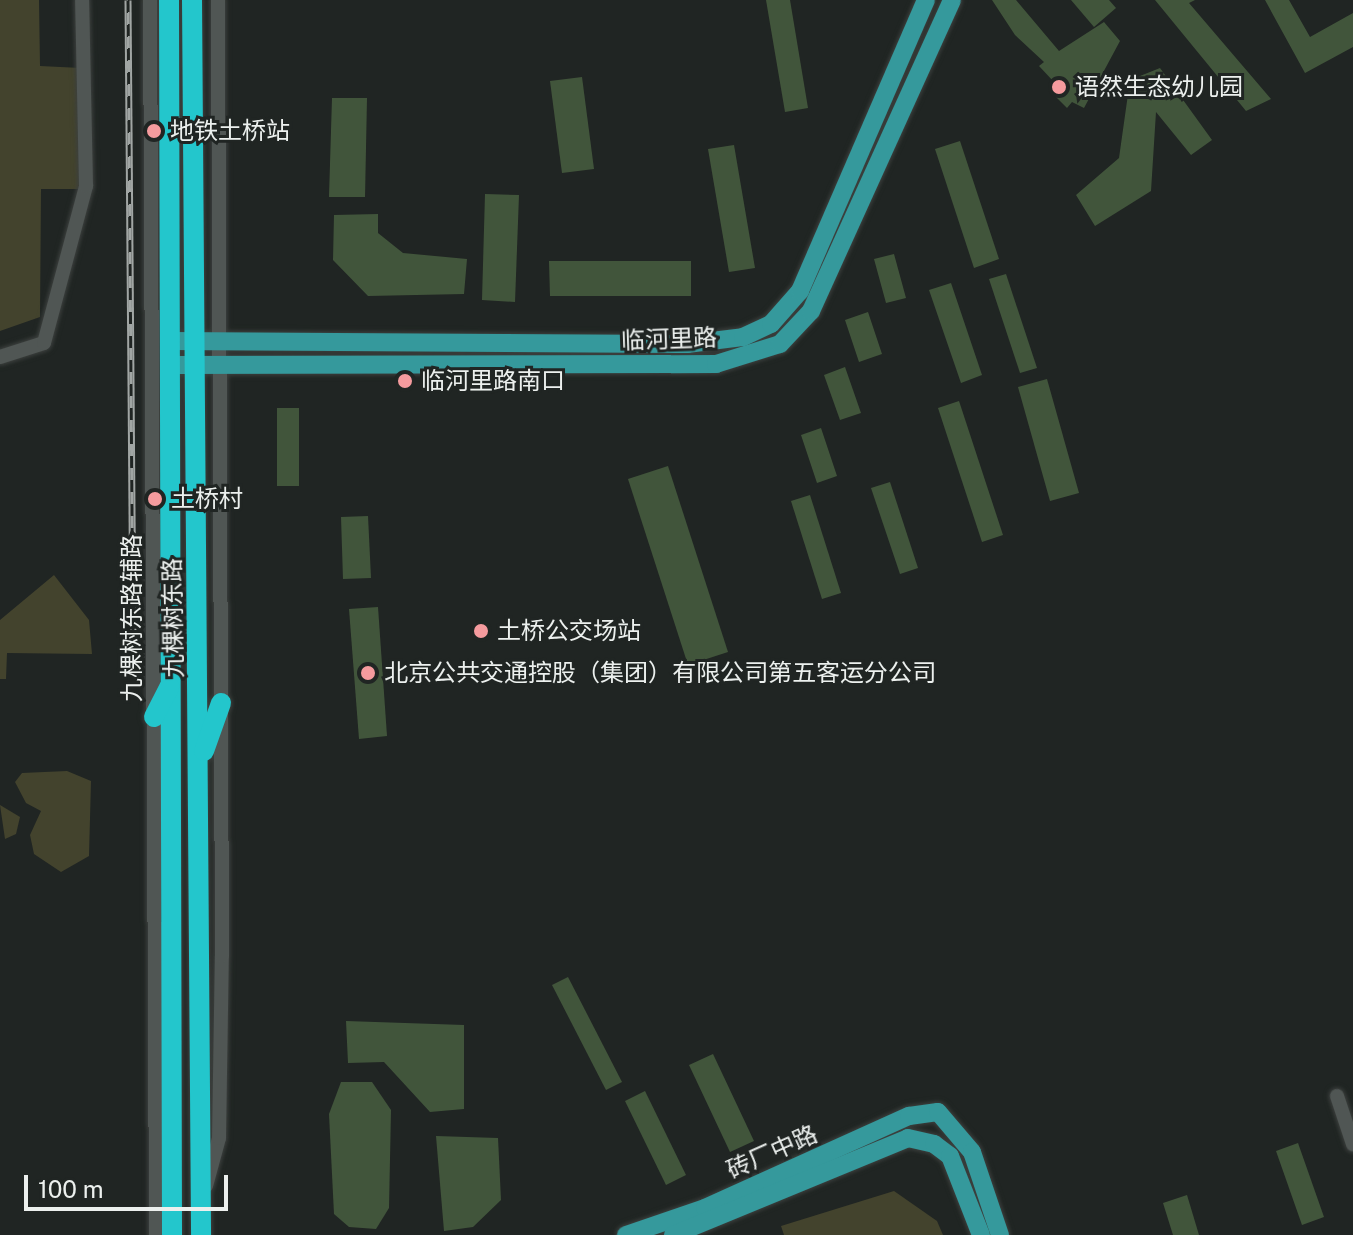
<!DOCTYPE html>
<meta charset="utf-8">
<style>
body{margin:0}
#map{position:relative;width:1353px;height:1235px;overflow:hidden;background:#202523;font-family:"Public Sans","Noto Sans SC",sans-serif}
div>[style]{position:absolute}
.green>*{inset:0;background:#43432d}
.building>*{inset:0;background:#41553b}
.roads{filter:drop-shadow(0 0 2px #3c403e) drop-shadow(0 0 2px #3c403e)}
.minor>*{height:14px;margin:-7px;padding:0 7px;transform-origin:7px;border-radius:7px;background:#505654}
.major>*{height:18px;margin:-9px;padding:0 9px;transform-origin:9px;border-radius:9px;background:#35999c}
.highway>*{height:20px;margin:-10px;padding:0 10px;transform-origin:10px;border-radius:10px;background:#23c6cc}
.rail>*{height:7px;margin-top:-3.5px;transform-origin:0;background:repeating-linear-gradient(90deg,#202523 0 12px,#a1a6a4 0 24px);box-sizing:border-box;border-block:2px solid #a1a6a4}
.dots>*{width:22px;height:22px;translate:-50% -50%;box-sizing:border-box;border:4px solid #202523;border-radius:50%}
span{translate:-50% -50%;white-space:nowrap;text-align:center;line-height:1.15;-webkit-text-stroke:6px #202523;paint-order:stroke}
.poi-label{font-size:24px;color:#ecf0ee}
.left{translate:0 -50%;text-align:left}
.street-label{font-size:24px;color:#ecf0ee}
.scale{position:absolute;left:24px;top:1175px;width:204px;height:36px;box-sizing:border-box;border:4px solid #ecf0ee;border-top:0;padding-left:10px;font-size:24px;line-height:28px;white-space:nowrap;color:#ecf0ee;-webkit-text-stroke:6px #202523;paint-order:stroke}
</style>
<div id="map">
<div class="green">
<div style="clip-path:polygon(0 0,39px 0,40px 66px,81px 68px,79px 189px,41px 189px,40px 317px,0 331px)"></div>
<div style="clip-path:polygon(54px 575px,89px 620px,92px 654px,7px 653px,6px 679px,0 679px,0 620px)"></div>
<div style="clip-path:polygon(67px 771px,91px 781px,89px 856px,61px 872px,34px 854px,30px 835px,41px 811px,26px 803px,15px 782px,22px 773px)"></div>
<div style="clip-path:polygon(0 805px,20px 817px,16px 834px,5px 839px)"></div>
<div style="clip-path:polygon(894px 1191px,937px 1221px,943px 1235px,784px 1235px,781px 1226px)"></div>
</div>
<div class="building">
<div style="clip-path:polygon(766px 0,790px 0,808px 108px,785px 112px)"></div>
<div style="clip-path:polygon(992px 0,1016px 0,1059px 51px,1104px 22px,1120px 41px,1084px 108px,1072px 102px,1067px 108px,1049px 90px,1054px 82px,1039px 66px,1044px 62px,1015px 35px)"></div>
<div style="clip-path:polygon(1071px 0,1109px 0,1116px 8px,1094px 27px)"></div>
<div style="clip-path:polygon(1155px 0,1195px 0,1189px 3px,1271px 99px,1246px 111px)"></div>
<div style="clip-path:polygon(1265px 0,1289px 0,1310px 37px,1353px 13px,1353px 47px,1305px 73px)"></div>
<div style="clip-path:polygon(1160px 68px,1212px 140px,1191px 155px,1156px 112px,1151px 191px,1095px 226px,1076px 195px,1119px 158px,1130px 80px)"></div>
<div style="clip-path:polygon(582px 77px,594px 169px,562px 173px,550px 81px)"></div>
<div style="clip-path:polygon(332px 98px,367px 98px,365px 197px,329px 197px)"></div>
<div style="clip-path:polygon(960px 141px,999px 259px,974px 268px,935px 149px)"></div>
<div style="clip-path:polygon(734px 145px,755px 268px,729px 272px,708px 149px)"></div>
<div style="clip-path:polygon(485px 194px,519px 195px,515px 302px,482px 300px)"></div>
<div style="clip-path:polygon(378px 214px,378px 233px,403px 253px,467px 259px,464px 294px,368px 296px,333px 260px,334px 215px)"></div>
<div style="clip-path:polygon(894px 254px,906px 298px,886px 303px,874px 259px)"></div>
<div style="clip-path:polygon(549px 261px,691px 261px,691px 296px,550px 296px)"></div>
<div style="clip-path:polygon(1006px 274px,1037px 368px,1020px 373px,989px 279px)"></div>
<div style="clip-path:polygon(951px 283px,982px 375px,961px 383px,929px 290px)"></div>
<div style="clip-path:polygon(868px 312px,882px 354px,859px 362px,845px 320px)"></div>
<div style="clip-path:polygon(845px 367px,861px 413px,840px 420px,824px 375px)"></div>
<div style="clip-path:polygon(1047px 379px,1079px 493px,1050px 501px,1018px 387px)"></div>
<div style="clip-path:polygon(959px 401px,1003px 535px,982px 542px,938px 408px)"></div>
<div style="clip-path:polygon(277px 408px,299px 408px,299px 486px,277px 486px)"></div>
<div style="clip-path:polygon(821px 428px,837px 476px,817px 483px,801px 435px)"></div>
<div style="clip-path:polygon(668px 466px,728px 652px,688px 665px,628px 479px)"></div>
<div style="clip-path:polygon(890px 482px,918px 568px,900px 574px,871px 488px)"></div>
<div style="clip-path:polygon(810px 495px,841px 593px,822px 599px,791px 501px)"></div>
<div style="clip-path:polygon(368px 516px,371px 578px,343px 579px,341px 517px)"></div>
<div style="clip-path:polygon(378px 607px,387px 736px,359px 739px,349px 609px)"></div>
<div style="clip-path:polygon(568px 977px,622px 1082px,606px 1090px,552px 985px)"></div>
<div style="clip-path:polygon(346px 1021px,464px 1025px,464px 1109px,430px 1112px,384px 1062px,348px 1063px)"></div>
<div style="clip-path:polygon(713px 1054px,754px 1141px,730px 1152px,689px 1065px)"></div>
<div style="clip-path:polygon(341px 1082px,372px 1082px,391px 1110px,389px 1208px,376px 1229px,349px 1227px,334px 1214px,329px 1114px)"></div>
<div style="clip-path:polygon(645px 1091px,686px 1175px,666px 1185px,625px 1101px)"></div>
<div style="clip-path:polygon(436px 1136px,498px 1138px,501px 1200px,473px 1227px,444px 1231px)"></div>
<div style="clip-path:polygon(1298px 1143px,1324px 1217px,1302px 1225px,1276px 1151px)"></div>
<div style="clip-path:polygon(1187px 1195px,1199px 1235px,1173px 1235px,1163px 1203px)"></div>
</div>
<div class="roads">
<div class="minor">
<div style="left:150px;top:0;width:1235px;rotate:89.72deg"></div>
<div style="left:0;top:357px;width:46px;rotate:-17.7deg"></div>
<div style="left:44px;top:343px;width:163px;rotate:-75deg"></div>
<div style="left:86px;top:186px;width:186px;rotate:-91.2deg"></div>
<div style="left:1337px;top:1096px;width:51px;rotate:71.6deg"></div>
<div style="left:206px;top:1186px;width:50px;rotate:-74.8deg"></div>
<div style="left:219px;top:1138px;width:182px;rotate:-89.1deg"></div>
<div style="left:222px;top:956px;width:956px;rotate:-90.24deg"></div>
</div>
<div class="major">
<div style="left:170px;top:341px;width:517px;rotate:0.33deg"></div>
<div style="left:687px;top:344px;width:56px;rotate:-7.1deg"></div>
<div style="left:743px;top:337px;width:31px;rotate:-25deg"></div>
<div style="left:771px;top:324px;width:44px;rotate:-48.7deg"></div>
<div style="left:800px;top:291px;width:317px;rotate:-66.6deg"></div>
<div style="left:170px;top:365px;width:546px;rotate:-0.1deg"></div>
<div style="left:716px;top:364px;width:67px;rotate:-17.4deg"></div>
<div style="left:780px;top:344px;width:45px;rotate:-46.8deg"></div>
<div style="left:811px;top:311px;width:341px;rotate:-65.6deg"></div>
<div style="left:626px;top:1235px;width:83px;rotate:-18.9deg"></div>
<div style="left:705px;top:1208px;width:224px;rotate:-24.3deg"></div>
<div style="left:909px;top:1116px;width:29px;rotate:-8deg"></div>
<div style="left:938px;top:1112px;width:52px;rotate:49.6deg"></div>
<div style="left:972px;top:1152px;width:88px;rotate:71.4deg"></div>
<div style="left:673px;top:1235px;width:254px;rotate:-22.4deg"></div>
<div style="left:908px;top:1138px;width:27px;rotate:13deg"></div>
<div style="left:934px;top:1144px;width:20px;rotate:37deg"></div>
<div style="left:950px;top:1156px;width:85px;rotate:68.6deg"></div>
</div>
<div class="highway">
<div style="left:169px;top:0;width:1235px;rotate:89.86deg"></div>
<div style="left:192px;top:0;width:1235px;rotate:89.58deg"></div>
<div style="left:154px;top:717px;width:34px;rotate:-63deg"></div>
<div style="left:204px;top:751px;width:51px;rotate:-70.5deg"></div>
</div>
</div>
<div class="rail">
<div style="left:128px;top:0;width:642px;rotate:89.55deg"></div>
</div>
<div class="dots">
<div style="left:1059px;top:87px;background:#f59b9e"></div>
<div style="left:154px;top:131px;background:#f59b9e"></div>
<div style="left:405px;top:381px;background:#f59b9e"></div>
<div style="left:155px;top:499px;background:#f59b9e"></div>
<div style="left:481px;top:631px;background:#f59b9e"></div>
<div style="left:368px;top:673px;background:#f59b9e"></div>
</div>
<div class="poi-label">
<span class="left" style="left:1075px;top:87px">语然生态幼儿园</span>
<span class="left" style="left:170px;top:131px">地铁土桥站</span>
<span class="left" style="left:421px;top:381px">临河里路南口</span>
<span class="left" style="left:171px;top:499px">土桥村</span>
<span class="left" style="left:497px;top:631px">土桥公交场站</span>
<span class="left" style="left:384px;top:673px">北京公共交通控股（集团）有限公司第五客运分公司</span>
</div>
<div class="street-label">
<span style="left:669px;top:339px;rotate:-2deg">临河里路</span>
<span style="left:132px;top:618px;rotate:-90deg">九棵树东路辅路</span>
<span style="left:173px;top:618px;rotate:-91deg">九棵树东路</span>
<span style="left:772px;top:1152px;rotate:-24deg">砖厂中路</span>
</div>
<div class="scale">100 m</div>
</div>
